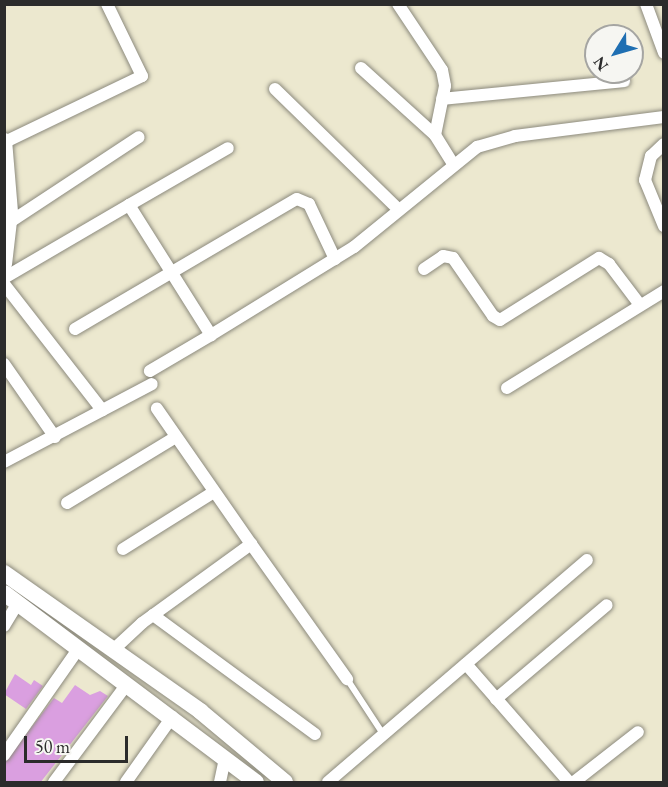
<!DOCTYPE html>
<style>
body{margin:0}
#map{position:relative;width:668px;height:787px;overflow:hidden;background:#ece8cf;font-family:"EB Garamond",serif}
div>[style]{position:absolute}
.building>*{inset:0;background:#da9fe0}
.roads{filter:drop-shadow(0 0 2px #8c8a7d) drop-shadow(0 0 2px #8c8a7d)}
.service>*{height:6px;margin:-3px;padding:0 3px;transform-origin:3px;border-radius:3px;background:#fff}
.minor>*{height:12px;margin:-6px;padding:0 6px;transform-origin:6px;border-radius:6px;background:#fff}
.tertiary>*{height:15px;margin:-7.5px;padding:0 7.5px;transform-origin:7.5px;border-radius:7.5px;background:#fff}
.secondary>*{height:16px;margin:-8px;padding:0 8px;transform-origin:8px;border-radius:8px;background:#fff}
span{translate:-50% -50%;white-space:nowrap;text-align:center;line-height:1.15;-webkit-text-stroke:5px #f6f6f2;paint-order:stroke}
.frame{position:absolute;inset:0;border:6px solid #2b2b2b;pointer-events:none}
.north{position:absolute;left:584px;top:24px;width:60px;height:60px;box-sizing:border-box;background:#f6f6f2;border:2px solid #a5a5a2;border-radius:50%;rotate:233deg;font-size:16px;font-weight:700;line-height:24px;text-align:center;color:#2b2b2b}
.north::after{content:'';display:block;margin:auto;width:21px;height:27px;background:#1f6fb2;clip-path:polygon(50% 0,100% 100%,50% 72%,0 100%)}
.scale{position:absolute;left:24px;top:736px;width:104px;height:27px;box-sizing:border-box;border:3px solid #2b2b2b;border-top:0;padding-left:8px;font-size:18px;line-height:21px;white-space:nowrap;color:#2b2b2b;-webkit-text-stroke:4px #f6f6f2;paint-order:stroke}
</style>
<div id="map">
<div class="building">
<div style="clip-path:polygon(15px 674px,31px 685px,34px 680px,43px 686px,26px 709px,4px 694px)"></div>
<div style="clip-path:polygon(75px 685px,90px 695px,100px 691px,108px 696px,40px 783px,4px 783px,4px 763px,54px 698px,62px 703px)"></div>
</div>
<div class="roads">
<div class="service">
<div style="left:347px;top:679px;width:66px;rotate:56.8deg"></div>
</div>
<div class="minor">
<div style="left:398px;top:4px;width:79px;rotate:56.3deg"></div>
<div style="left:442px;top:70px;width:16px;rotate:79deg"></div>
<div style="left:445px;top:86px;width:50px;rotate:101.5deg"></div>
<div style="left:435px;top:135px;width:34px;rotate:58deg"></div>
<div style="left:646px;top:4px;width:52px;rotate:69.8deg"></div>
<div style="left:361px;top:68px;width:100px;rotate:42.2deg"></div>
<div style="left:275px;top:89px;width:173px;rotate:44.3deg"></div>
<div style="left:442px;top:99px;width:183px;rotate:-5.6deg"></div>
<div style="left:5px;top:142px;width:152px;rotate:-25.7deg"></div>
<div style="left:142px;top:76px;width:80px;rotate:-115.9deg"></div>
<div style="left:664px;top:144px;width:18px;rotate:137deg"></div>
<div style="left:651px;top:156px;width:25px;rotate:104deg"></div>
<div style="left:645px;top:180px;width:50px;rotate:67.6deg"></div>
<div style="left:129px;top:205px;width:114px;rotate:-29.9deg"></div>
<div style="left:10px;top:222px;width:154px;rotate:-33.4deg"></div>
<div style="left:424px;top:269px;width:23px;rotate:-34deg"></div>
<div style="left:443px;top:256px;width:10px;rotate:11deg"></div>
<div style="left:453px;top:258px;width:70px;rotate:55.4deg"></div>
<div style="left:493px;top:316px;width:8px;rotate:30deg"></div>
<div style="left:500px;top:320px;width:117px;rotate:-32.1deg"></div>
<div style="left:599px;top:258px;width:12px;rotate:31deg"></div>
<div style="left:609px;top:264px;width:51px;rotate:52.9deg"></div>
<div style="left:4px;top:278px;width:145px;rotate:-30.3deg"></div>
<div style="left:129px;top:205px;width:154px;rotate:57.8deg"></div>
<div style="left:211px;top:335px;width:71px;rotate:149.5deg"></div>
<div style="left:4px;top:284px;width:160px;rotate:52.1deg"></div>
<div style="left:75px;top:329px;width:257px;rotate:-30.4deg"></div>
<div style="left:297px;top:199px;width:13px;rotate:23deg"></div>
<div style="left:309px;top:204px;width:61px;rotate:64.7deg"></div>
<div style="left:211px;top:335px;width:168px;rotate:-31.6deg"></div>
<div style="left:354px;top:247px;width:159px;rotate:-39.1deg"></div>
<div style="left:477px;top:147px;width:40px;rotate:-16deg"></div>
<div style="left:515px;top:136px;width:150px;rotate:-7.3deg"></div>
<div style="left:4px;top:364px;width:89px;rotate:55.1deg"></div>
<div style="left:507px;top:388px;width:185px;rotate:-31.7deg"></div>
<div style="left:4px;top:462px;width:167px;rotate:-27.8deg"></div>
<div style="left:67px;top:503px;width:127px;rotate:-31.2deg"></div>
<div style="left:251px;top:544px;width:166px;rotate:54.6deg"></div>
<div style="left:123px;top:549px;width:107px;rotate:-32.1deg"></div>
<div style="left:153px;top:615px;width:201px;rotate:36.3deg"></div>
<div style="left:4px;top:626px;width:27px;rotate:-59deg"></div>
<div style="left:112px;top:651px;width:41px;rotate:-43deg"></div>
<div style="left:142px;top:623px;width:135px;rotate:-35.9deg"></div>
<div style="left:251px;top:544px;width:165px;rotate:-124.8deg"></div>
<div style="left:466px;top:664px;width:157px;rotate:48.9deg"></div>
<div style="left:496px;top:699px;width:145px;rotate:-40.3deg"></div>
<div style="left:4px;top:755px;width:131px;rotate:-55deg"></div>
<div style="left:54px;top:782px;width:122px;rotate:-53.3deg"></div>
<div style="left:126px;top:782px;width:80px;rotate:-54.7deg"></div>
<div style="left:220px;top:782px;width:24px;rotate:-78deg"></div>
<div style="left:328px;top:782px;width:341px;rotate:-40.6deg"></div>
<div style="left:574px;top:782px;width:81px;rotate:-38deg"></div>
</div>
<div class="tertiary">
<div style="left:4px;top:140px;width:72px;rotate:85.2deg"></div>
<div style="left:10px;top:212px;width:52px;rotate:96.6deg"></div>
</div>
<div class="secondary">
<div style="left:4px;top:573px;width:240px;rotate:35.1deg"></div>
<div style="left:200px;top:711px;width:111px;rotate:39.9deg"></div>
<div style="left:4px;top:593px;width:315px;rotate:36.9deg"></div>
</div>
</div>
<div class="frame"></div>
<div class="north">N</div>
<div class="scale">50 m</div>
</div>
